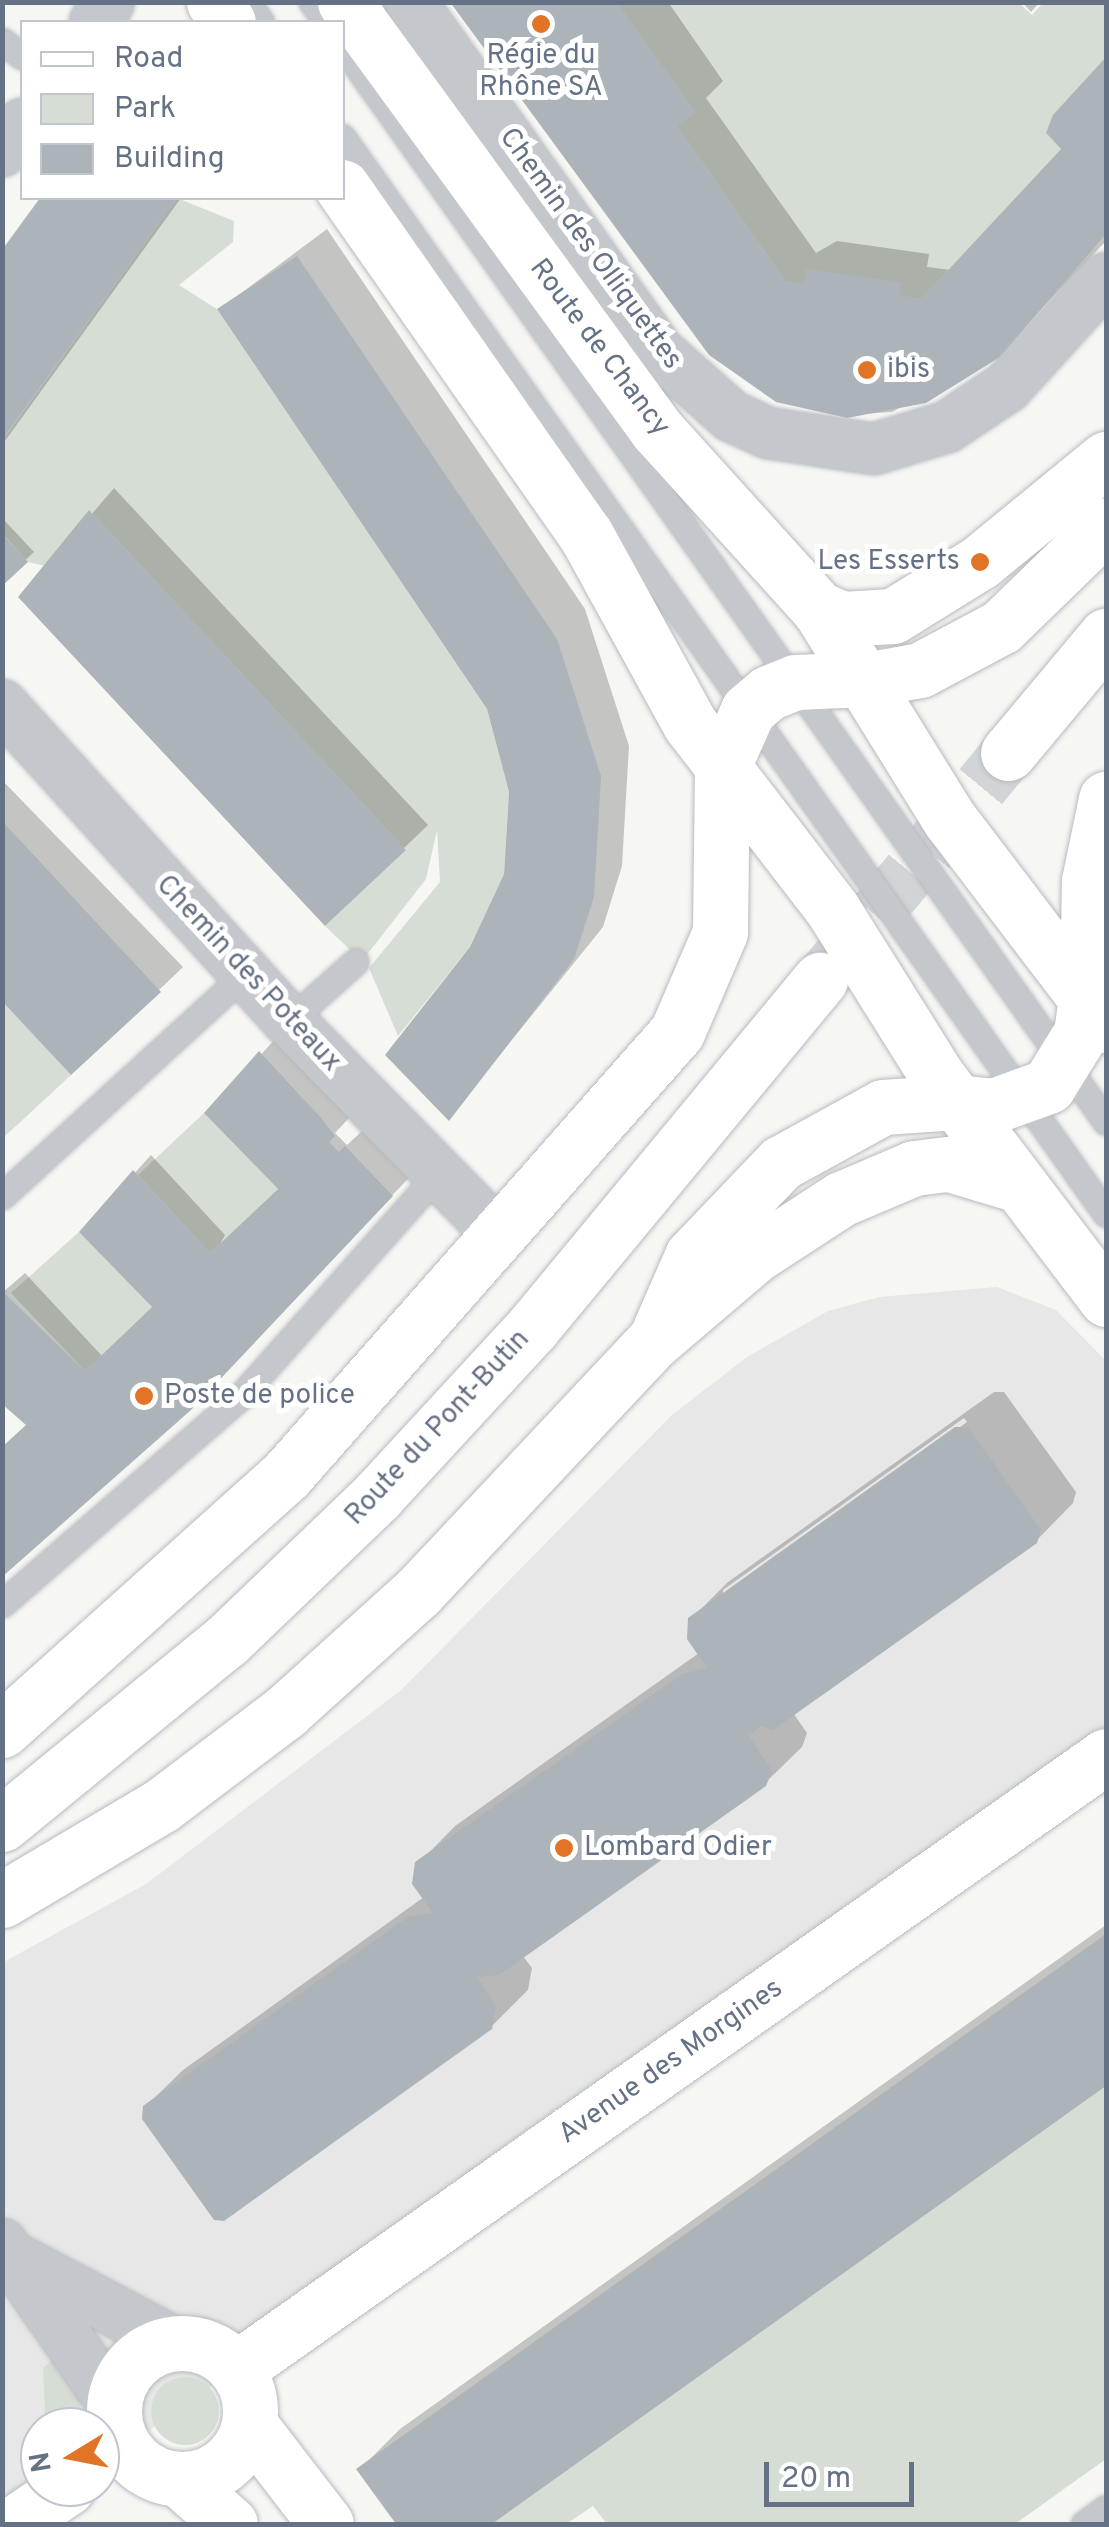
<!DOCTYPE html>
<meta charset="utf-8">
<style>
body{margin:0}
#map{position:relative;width:1109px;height:2527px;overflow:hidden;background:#f6f6f3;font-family:Overpass,sans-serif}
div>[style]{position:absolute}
.built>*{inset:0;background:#e6e7e6}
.green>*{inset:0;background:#d6ddd4}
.round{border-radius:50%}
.shadow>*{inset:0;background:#0003}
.building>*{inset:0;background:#acb3b9}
.primary-tunnel>*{height:55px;margin-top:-27.5px;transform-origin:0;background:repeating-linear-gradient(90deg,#d2d5d7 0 55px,transparent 0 83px)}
.roads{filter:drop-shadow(0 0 2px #b6bac0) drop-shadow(0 0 2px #b6bac0)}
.lane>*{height:25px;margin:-12.5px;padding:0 12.5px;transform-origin:12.5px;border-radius:12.5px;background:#c4c7cb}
.street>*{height:50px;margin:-25px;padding:0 25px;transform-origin:25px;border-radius:25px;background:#c4c7cb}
.secondary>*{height:55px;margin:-27.5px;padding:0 27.5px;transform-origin:27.5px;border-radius:27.5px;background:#fff}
.secondary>.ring{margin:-27.5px;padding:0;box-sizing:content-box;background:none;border:55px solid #fff;border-radius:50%}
.primary>*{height:55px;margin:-27.5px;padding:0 27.5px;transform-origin:27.5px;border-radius:27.5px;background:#fff}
.dots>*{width:28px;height:28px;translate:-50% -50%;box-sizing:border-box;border:5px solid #fff;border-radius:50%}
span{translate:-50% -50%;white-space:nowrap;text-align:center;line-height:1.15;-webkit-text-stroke:10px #fff;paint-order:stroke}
.poi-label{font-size:28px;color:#657184}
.left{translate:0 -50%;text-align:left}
.right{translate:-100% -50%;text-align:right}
.street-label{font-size:28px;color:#657184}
.frame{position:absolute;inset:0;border:5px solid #657184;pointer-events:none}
.legend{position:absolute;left:20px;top:20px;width:325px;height:180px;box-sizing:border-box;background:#fff;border:2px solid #c1c6ce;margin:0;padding:12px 18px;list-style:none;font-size:30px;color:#657184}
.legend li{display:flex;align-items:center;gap:20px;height:50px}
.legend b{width:50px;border:2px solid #c1c6ce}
.north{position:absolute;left:20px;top:2407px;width:100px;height:100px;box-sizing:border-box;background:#fff;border:2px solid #c1c6ce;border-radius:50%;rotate:260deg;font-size:28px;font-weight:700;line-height:40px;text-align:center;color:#657184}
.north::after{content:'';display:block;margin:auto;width:35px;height:45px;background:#e27427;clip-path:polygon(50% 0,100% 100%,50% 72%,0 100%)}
.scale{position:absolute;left:764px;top:2462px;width:150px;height:45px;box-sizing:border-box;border:5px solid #657184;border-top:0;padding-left:12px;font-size:30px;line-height:35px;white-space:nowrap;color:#657184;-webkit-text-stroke:8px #fff;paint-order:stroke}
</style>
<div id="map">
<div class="built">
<div style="clip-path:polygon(997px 1287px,1056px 1310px,1106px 1361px,1106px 1756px,100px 2465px,100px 2427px,40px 2427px,40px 2487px,2px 2524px,2px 1963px,146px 1884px,400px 1691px,672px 1415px,747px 1357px,828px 1311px,879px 1297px)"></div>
</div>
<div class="green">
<div style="clip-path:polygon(1018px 2px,1032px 15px,1043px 3px,1106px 3px,1106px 57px,1054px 115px,1046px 133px,1061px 149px,921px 299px,786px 282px,677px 126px,695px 112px,617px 3px)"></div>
<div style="clip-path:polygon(177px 198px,234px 221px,233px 242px,179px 285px,217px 309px,487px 709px,509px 792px,504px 874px,470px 947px,398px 1036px,369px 968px,440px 882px,437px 830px,426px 879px,362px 961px,325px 926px,406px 850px,89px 510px,50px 567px,28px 562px,3px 534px,3px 440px)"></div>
<div style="clip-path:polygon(3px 1001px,71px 1075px,3px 1138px)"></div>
<div style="clip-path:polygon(204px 1113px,278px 1189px,210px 1253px,138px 1175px)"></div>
<div style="clip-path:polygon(79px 1232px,152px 1307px,85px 1371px,11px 1293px)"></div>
<div style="clip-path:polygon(1106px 2086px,1106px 2459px,1015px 2524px,607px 2524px,593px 2506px,566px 2524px,492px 2524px)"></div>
<div style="clip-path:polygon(55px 2358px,81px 2398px,80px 2414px,73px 2427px,40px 2427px,40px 2444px,35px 2435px,45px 2413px,43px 2368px)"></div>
<div class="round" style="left:151px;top:2377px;width:68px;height:68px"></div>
</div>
<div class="shadow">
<div style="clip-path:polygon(453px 2px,668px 2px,723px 81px,706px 98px,816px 253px,837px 241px,929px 254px,927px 267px,951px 270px,1065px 149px,1056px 117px,1106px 62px,1106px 241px,998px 355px,892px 412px,847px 415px)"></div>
<div style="clip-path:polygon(1022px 2px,1040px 2px,1031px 12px)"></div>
<div style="clip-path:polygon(44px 198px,181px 198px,2px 445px,2px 255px)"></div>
<div style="clip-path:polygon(327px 229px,585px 609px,629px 746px,622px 866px,603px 927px,449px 1118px,472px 948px,506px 875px,511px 792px,489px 708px,220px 309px)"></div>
<div style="clip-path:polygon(114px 488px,428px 825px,404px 848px,21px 597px)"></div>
<div style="clip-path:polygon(5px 521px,34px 552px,2px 582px,2px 524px)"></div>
<div style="clip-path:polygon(2px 780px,183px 967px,159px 990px,2px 998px)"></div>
<div style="clip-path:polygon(277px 1037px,349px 1118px,335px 1133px,347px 1145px,375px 1119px,421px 1165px,220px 1377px,29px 1425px,2px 1293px,25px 1273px,102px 1356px,155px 1307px,82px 1231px,151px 1155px,225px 1235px,217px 1250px,281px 1189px,208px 1113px)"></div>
<div style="clip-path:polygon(evenodd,994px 1392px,1004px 1392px,1076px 1492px,1073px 1503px,1036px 1541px,793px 1713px,807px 1733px,802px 1747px,764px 1784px,522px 1955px,532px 1968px,528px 1990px,490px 2028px,145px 2107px,183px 2070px,424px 1897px,418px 1864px,455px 1826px,699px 1653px,691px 1619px,728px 1582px,994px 1392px,964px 1418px,967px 1422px,723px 1597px,723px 1590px,964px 1418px)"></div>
<div style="clip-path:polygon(1106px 1925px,1106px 2083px,488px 2524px,399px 2524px,359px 2470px,400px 2429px)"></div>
</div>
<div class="building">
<div style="clip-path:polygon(450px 2px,617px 2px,695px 112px,677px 126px,786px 282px,804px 284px,805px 269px,901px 282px,899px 295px,921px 299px,1061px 149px,1046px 133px,1053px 115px,1106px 57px,1106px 234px,1000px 357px,926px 403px,847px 418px,776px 402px,709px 355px)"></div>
<div style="clip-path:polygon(40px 198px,177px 198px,2px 440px,2px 250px)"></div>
<div style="clip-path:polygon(297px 256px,557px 639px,601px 776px,594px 897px,574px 959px,449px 1121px,385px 1055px,470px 947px,504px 874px,509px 792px,487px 709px,217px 309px)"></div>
<div style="clip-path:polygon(89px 510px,406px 850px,325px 926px,18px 597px)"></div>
<div style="clip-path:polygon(2px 534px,28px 562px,2px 586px)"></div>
<div style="clip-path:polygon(2px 821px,161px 992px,71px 1075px,2px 1001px)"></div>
<div style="clip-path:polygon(259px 1051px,321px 1118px,335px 1136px,329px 1142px,339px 1152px,345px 1146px,393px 1196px,191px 1410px,2px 1577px,2px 1447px,26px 1425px,2px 1404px,2px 1291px,85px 1371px,152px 1307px,79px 1232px,133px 1170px,210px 1253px,278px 1189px,204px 1113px)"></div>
<div style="clip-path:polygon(955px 1427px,968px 1427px,1041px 1530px,1037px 1543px,773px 1730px,761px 1726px,749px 1736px,772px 1771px,766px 1786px,499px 1975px,477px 1977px,496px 2006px,492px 2029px,224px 2221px,214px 2220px,142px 2119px,143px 2106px,409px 1916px,433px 1913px,412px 1884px,415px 1862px,682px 1674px,707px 1668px,687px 1639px,688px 1618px)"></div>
<div style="clip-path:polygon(1106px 1934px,1106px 2086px,492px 2524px,396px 2524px,356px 2469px)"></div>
</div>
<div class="primary-tunnel">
<div style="left:822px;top:978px;width:292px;rotate:-50.4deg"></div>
</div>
<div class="roads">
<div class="lane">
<div style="left:247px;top:2px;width:24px;rotate:55deg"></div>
<div style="left:312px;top:2px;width:25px;rotate:53deg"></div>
<div style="left:2px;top:41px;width:25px;rotate:37deg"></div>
<div style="left:342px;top:45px;width:1320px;rotate:54.65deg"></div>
<div style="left:342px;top:137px;width:1320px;rotate:54.65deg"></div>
<div style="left:289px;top:1021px;width:89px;rotate:-41.8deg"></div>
<div style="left:2px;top:1196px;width:331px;rotate:-42.4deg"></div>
<div style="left:2px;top:1604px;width:315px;rotate:-41deg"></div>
<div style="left:240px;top:1397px;width:295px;rotate:-48.4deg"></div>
<div style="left:1084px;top:2524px;width:27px;rotate:-36deg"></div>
</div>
<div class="street">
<div style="left:411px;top:2px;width:428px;rotate:54.7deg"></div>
<div style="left:658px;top:351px;width:98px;rotate:41.7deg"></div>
<div style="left:731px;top:416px;width:41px;rotate:24.7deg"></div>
<div style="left:768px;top:433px;width:107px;rotate:8.6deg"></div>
<div style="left:874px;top:449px;width:76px;rotate:-16.8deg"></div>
<div style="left:947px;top:427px;width:72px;rotate:-33.7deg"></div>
<div style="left:1007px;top:387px;width:147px;rotate:-47.8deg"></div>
<div style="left:95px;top:22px;width:24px;rotate:-55deg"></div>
<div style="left:2px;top:151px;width:34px;rotate:-53deg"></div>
<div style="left:2px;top:705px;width:427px;rotate:47.8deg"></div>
<div style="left:289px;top:1021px;width:301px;rotate:45.5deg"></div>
<div style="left:2px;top:2244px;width:196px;rotate:55.2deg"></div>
<div style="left:20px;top:2261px;width:175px;rotate:27.9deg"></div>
</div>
<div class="secondary">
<div style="left:214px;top:2px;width:24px;rotate:55deg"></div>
<div style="left:345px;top:2px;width:530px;rotate:53.91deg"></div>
<div style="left:657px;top:430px;width:241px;rotate:47.9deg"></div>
<div style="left:819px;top:609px;width:248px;rotate:58.2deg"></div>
<div style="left:950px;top:820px;width:258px;rotate:52.7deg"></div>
<div style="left:342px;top:187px;width:425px;rotate:55deg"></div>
<div style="left:586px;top:535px;width:216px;rotate:61.2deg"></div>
<div style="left:690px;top:724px;width:235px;rotate:52.4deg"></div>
<div style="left:833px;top:910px;width:196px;rotate:57.9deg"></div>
<div style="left:937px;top:1076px;width:280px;rotate:52.8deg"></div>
<div style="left:722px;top:769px;width:64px;rotate:-66.2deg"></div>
<div style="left:748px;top:710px;width:26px;rotate:-40deg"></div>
<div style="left:768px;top:693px;width:29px;rotate:-22deg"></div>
<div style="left:795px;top:682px;width:75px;rotate:-2.3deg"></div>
<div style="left:956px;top:1102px;width:37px;rotate:6deg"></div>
<div style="left:993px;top:1106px;width:59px;rotate:-20deg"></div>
<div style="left:1048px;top:1086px;width:62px;rotate:-58.1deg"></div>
<div style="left:1081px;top:1033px;width:42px;rotate:-81.9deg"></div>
<div class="ring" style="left:114px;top:2343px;width:81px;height:81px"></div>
<div style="left:236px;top:2369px;width:1064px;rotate:-35.17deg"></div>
<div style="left:249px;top:2424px;width:126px;rotate:52.4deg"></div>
<div style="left:179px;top:2479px;width:68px;rotate:41.4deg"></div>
<div style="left:14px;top:2524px;width:65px;rotate:-34.4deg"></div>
</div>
<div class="primary">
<div style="left:819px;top:609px;width:25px;rotate:23deg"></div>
<div style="left:842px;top:619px;width:51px;rotate:-3.4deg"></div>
<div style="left:893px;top:616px;width:102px;rotate:-31.8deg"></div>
<div style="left:980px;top:562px;width:163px;rotate:-39.3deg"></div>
<div style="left:870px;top:679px;width:51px;rotate:-10.2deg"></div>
<div style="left:920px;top:670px;width:92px;rotate:-28deg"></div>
<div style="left:1001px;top:627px;width:146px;rotate:-44.2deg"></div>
<div style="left:1008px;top:753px;width:153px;rotate:-50.1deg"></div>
<div style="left:1087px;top:991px;width:110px;rotate:-89deg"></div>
<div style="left:1089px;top:881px;width:84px;rotate:-78.3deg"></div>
<div style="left:660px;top:1329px;width:80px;rotate:-66.3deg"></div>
<div style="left:692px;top:1256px;width:129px;rotate:-46.3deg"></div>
<div style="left:781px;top:1163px;width:116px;rotate:-28.8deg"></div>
<div style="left:883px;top:1107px;width:73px;rotate:-3.9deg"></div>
<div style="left:2px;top:1730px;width:383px;rotate:-41.9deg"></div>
<div style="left:287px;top:1474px;width:589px;rotate:-48.58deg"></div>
<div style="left:677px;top:1032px;width:109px;rotate:-66.7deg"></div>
<div style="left:720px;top:932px;width:163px;rotate:-89.3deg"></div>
<div style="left:2px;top:1824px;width:291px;rotate:-39.3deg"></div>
<div style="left:227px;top:1640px;width:209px;rotate:-43.8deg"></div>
<div style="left:378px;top:1495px;width:227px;rotate:-47.3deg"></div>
<div style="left:532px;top:1328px;width:452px;rotate:-50.4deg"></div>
<div style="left:2px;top:1900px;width:186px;rotate:-30.7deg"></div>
<div style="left:162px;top:1805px;width:154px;rotate:-37.1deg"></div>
<div style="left:285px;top:1712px;width:179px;rotate:-42.1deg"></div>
<div style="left:418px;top:1592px;width:345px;rotate:-46.8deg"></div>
<div style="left:654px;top:1341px;width:133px;rotate:-40.4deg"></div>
<div style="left:755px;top:1255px;width:103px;rotate:-33.1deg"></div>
<div style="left:841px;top:1199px;width:79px;rotate:-23deg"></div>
<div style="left:914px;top:1168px;width:35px;rotate:-7deg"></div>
<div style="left:949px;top:1164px;width:73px;rotate:16.7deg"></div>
</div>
</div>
<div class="dots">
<div style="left:541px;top:24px;background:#e27427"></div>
<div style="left:867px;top:370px;background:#e27427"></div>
<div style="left:980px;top:562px;background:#e27427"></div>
<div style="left:144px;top:1396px;background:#e27427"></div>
<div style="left:564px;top:1848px;background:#e27427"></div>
</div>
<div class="poi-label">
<span style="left:541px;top:72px">Régie du<br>Rhône SA</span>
<span class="left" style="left:887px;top:370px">ibis</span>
<span class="right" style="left:960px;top:562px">Les Esserts</span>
<span class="left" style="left:164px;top:1396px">Poste de police</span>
<span class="left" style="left:584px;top:1848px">Lombard Odier</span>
</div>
<div class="street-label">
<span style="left:590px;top:249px;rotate:54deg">Chemin des Olliquettes</span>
<span style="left:599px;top:348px;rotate:53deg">Route de Chancy</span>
<span style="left:248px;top:974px;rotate:47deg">Chemin des Poteaux</span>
<span style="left:438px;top:1428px;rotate:-47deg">Route du Pont-Butin</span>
<span style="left:671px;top:2062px;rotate:-35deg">Avenue des Morgines</span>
</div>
<div class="frame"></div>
<ul class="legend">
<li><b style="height:12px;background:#fff"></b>Road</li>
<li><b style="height:28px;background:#d6ddd4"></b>Park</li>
<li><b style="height:28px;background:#acb3b9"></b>Building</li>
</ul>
<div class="north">N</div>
<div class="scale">20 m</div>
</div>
